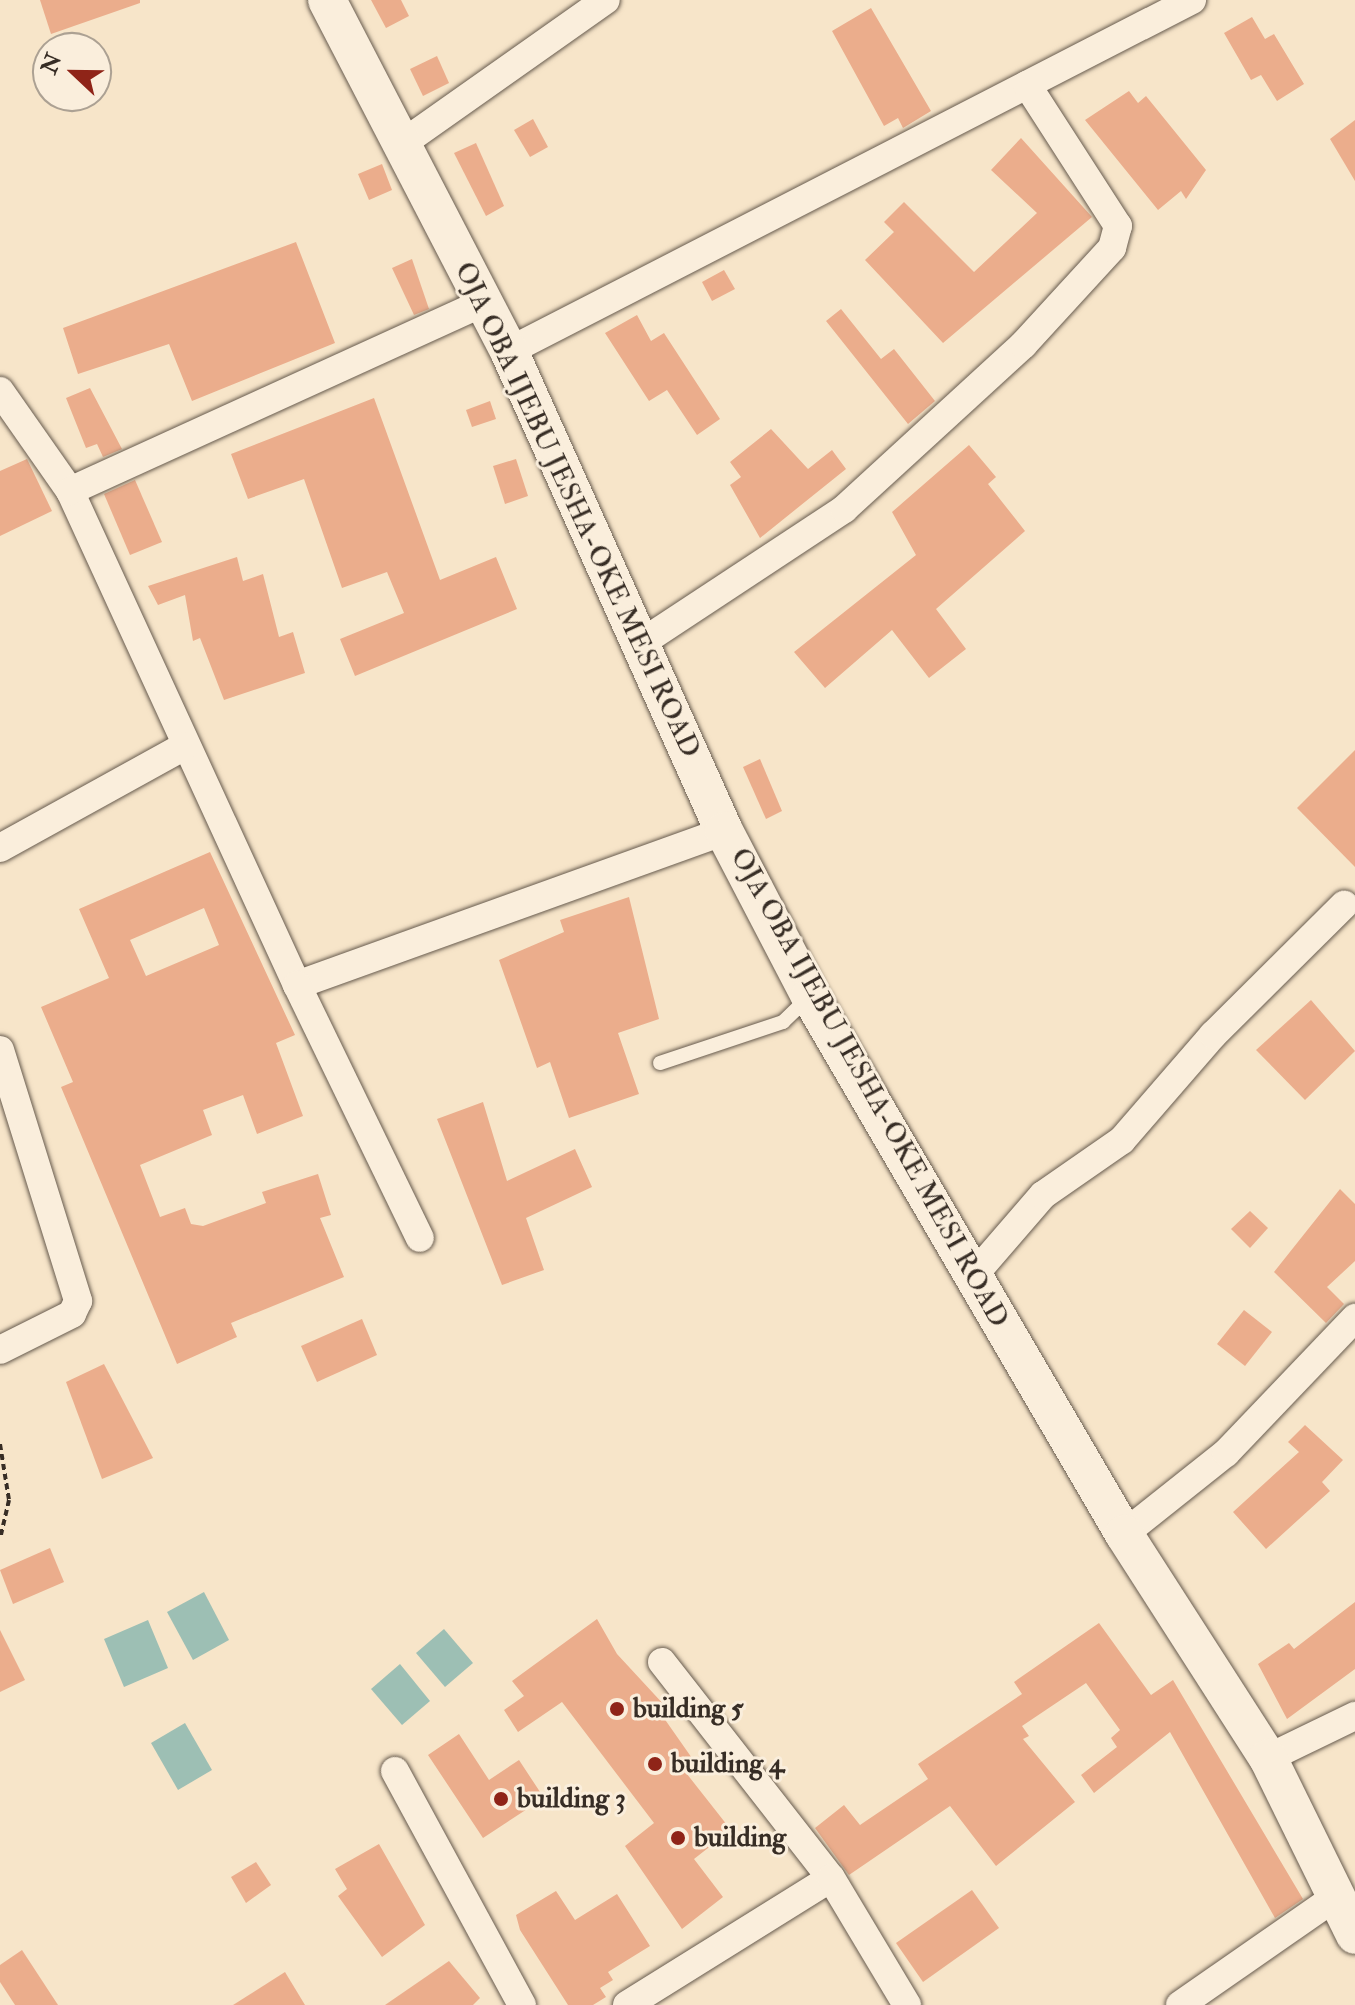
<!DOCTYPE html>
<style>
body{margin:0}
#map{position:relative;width:1355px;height:2005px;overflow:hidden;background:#f7e5c9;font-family:"IM FELL Double Pica",serif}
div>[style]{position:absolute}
.water>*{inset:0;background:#9dbfb4}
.building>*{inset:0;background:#ebad8c}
.path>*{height:4px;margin-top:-2px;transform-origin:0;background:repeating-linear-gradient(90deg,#372d25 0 6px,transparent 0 10px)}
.roads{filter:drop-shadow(0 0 2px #675b4e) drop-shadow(0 0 2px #675b4e)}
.lane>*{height:14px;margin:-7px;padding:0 7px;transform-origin:7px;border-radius:7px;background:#faeedc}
.street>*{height:28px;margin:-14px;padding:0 14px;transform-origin:14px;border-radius:14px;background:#faeedc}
.secondary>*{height:38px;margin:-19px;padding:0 19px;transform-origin:19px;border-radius:19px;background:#faeedc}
.dots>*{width:22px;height:22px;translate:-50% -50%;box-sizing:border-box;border:4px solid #faeedc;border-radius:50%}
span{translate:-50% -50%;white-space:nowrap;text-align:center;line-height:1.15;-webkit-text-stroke:6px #faeedc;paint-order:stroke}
.street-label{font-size:28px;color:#372d25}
.poi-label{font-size:28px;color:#372d25;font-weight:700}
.left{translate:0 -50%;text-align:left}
.north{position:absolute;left:32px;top:32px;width:80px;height:80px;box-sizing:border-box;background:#faeedc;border:2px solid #aca193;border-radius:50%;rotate:292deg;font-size:22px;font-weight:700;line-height:32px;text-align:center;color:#372d25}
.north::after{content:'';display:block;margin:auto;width:28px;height:36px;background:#8f2418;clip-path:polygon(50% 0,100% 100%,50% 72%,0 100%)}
</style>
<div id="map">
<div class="water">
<div style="clip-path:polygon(204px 1592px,229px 1640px,193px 1660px,167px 1612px)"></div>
<div style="clip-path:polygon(148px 1620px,168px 1668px,124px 1687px,104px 1639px)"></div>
<div style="clip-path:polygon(444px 1629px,473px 1663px,445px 1687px,416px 1653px)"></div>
<div style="clip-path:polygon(400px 1664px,430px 1701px,402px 1725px,371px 1689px)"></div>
<div style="clip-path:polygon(185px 1723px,212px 1770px,178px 1790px,151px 1743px)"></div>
</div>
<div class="building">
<div style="clip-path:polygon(40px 0,140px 0,140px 3px,51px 34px)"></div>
<div style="clip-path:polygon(371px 0,401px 0,409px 16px,386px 28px)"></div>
<div style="clip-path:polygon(871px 8px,931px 111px,903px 128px,898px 118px,884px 126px,832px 31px)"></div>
<div style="clip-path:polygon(1252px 17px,1265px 39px,1274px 34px,1304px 84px,1277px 101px,1261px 75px,1251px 80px,1224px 33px)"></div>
<div style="clip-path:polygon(437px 56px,449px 83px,423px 96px,410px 69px)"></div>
<div style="clip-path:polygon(1129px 91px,1138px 103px,1146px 96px,1206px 170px,1186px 199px,1181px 191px,1158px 210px,1085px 120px)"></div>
<div style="clip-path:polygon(533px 119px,548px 147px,530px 157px,514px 130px)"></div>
<div style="clip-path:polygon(1355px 120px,1355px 181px,1330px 139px)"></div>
<div style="clip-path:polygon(1021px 138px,1092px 217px,943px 343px,865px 260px,894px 232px,884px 222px,904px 202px,974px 272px,1037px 213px,991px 170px)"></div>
<div style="clip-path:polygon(476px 143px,504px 206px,486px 216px,454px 153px)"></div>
<div style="clip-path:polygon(382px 164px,392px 190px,369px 200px,358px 174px)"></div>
<div style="clip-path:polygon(296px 242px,335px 343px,192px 401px,169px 344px,78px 374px,63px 328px)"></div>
<div style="clip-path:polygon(412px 259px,429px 309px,414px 315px,392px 268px)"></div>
<div style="clip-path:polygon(724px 270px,735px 289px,712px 301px,702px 282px)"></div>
<div style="clip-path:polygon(841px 309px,881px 359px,894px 349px,935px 401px,908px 424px,826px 321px)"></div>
<div style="clip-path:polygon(637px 315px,651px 341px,664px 333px,720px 419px,697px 435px,667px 390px,649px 401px,605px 333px)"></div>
<div style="clip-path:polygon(90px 388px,122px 449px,103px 457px,97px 444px,86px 448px,66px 398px)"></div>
<div style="clip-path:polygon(374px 398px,440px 580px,496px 557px,517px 609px,355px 676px,340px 639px,404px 613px,387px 572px,342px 588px,304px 479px,248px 499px,231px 454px)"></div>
<div style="clip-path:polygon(490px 401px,496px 419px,472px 427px,466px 410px)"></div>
<div style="clip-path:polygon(771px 429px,808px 469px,832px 450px,846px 469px,760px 538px,730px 485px,741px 477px,730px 462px)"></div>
<div style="clip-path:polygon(969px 445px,996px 477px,988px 484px,1025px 531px,936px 609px,966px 649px,929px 678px,892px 630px,825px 688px,794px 652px,916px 555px,892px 512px)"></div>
<div style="clip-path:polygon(27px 459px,52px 511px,0 536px,0 471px)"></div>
<div style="clip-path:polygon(516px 459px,528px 496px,505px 504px,493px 466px)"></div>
<div style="clip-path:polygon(135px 480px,162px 542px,130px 555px,104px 494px)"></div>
<div style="clip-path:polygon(237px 557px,243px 581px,263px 574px,279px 637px,293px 632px,305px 673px,224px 700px,200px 638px,193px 641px,185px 595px,158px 605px,148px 586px)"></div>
<div style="clip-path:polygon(1355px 750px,1355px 867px,1297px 808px)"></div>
<div style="clip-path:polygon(760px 759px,782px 811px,766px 819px,743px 767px)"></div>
<div style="clip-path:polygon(evenodd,210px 852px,295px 1035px,276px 1043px,303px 1116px,257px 1134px,243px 1095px,203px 1110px,212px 1135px,140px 1165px,160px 1217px,185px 1208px,191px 1224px,203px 1226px,266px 1203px,262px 1192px,318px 1174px,331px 1215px,320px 1218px,344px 1277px,231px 1323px,237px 1337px,177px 1364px,61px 1087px,73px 1082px,41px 1007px,109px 978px,79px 909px,210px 852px,204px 908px,219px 945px,146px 976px,130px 940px,204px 908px)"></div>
<div style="clip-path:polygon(629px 897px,659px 1019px,618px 1033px,639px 1094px,569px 1118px,550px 1062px,537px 1068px,499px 960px,564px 932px,560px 920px)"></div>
<div style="clip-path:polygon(1311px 1000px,1355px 1051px,1305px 1100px,1256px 1050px)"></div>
<div style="clip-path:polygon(483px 1102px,507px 1181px,575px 1149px,592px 1187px,526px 1218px,544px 1270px,502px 1285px,437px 1119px)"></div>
<div style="clip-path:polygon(1340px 1189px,1355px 1204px,1355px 1261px,1327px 1287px,1344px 1304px,1326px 1323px,1274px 1272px)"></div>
<div style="clip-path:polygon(1250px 1211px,1268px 1228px,1250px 1248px,1231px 1229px)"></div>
<div style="clip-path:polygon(1244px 1310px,1272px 1332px,1245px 1366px,1217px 1344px)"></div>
<div style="clip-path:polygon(362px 1319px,377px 1355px,317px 1382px,301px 1346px)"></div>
<div style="clip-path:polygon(104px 1364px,153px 1458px,102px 1479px,66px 1382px)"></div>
<div style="clip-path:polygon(1305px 1425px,1343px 1460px,1322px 1482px,1330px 1491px,1266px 1549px,1233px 1512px,1299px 1452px,1288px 1442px)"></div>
<div style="clip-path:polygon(50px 1548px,64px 1582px,13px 1604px,0 1570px)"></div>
<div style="clip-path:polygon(1355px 1602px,1355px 1669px,1287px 1719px,1258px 1664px,1289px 1643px,1294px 1649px)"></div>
<div style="clip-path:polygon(597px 1619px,617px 1654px,666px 1707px,659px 1711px,694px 1761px,683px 1769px,731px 1830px,694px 1859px,723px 1897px,682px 1929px,625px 1846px,654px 1823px,562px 1702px,518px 1732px,504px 1710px,524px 1696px,512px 1681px)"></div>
<div style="clip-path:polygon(1099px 1623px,1151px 1695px,1173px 1680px,1303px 1899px,1275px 1918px,1170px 1732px,1094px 1793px,1081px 1775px,1117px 1747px,1111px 1738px,1120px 1730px,1086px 1683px,1022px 1726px,1029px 1736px,1023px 1739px,1075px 1802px,996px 1866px,950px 1806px,849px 1875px,815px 1828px,844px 1805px,860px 1825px,928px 1779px,918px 1764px,1022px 1694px,1014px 1682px)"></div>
<div style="clip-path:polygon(0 1630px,25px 1680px,0 1692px)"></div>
<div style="clip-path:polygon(459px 1734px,489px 1780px,519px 1760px,544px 1798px,483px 1838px,428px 1755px)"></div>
<div style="clip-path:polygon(379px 1844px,425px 1925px,382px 1957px,338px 1896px,347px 1889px,335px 1869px)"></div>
<div style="clip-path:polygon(256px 1862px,271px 1885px,246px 1903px,231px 1877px)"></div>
<div style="clip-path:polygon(972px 1890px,999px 1928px,923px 1982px,896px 1943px)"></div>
<div style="clip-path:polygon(556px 1891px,575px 1920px,617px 1894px,650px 1946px,608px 1972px,613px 1980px,600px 1988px,606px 1997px,593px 2005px,568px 2005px,520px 1930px,516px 1915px)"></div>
<div style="clip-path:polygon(22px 1950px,58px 2005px,15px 2005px,0 1982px,0 1965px)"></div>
<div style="clip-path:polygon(449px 1961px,480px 1998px,473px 2005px,385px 2005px)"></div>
<div style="clip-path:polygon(285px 1972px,305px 2005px,233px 2005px)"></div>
</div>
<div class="path">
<div style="left:0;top:1444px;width:57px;rotate:80.9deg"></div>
<div style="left:9px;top:1500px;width:39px;rotate:103deg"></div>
</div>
<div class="roads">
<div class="lane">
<div style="left:660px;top:1063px;width:130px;rotate:-18.4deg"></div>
<div style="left:783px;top:1022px;width:37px;rotate:-44deg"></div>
</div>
<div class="street">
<div style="left:403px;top:143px;width:248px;rotate:-35.2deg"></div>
<div style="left:509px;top:351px;width:768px;rotate:-27.2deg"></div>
<div style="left:0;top:391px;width:122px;rotate:55deg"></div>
<div style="left:70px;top:491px;width:544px;rotate:65.32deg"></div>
<div style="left:297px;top:985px;width:454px;rotate:-19.8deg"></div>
<div style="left:70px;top:491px;width:455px;rotate:-24.5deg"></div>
<div style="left:638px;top:645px;width:247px;rotate:-33.4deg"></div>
<div style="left:844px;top:509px;width:243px;rotate:-42.5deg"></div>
<div style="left:1023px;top:345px;width:132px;rotate:-47.5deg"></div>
<div style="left:1112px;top:248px;width:23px;rotate:-75deg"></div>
<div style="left:1118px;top:226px;width:168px;rotate:-122.8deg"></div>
<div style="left:0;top:848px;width:211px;rotate:-28.9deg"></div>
<div style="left:297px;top:985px;width:281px;rotate:64.1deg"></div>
<div style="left:0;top:1050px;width:263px;rotate:72.7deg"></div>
<div style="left:78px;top:1301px;width:14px;rotate:115deg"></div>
<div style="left:72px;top:1314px;width:80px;rotate:153.4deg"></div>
<div style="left:973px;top:1276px;width:107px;rotate:-49.2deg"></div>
<div style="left:1043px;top:1195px;width:96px;rotate:-34.8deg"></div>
<div style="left:1122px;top:1140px;width:139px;rotate:-49.1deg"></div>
<div style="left:1213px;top:1035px;width:185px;rotate:-44.8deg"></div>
<div style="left:1124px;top:1534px;width:130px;rotate:-38.5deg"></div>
<div style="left:1226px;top:1453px;width:187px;rotate:-46.3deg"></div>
<div style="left:662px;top:1662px;width:274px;rotate:52deg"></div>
<div style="left:1268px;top:1758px;width:97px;rotate:-25.8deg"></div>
<div style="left:395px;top:1771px;width:266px;rotate:61.5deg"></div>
<div style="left:627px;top:2005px;width:240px;rotate:-31.9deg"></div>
<div style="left:831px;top:1878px;width:148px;rotate:59.1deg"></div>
<div style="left:1180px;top:2005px;width:188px;rotate:-34.8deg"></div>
</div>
<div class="secondary">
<div style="left:327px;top:0;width:395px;rotate:62.6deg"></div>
<div style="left:509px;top:351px;width:526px;rotate:65.87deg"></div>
<div style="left:724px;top:831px;width:186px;rotate:62.5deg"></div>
<div style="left:810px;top:996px;width:623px;rotate:59.73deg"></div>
<div style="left:1124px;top:1534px;width:266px;rotate:57.3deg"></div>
<div style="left:1268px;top:1758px;width:197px;rotate:63.8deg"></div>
</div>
</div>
<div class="dots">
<div style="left:617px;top:1709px;background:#8f2418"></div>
<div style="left:655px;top:1764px;background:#8f2418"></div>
<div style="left:501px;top:1799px;background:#8f2418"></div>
<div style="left:678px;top:1838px;background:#8f2418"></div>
</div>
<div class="street-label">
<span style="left:577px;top:510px;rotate:65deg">OJA OBA IJEBU JESHA-OKE MESI ROAD</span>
<span style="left:869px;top:1088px;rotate:61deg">OJA OBA IJEBU JESHA-OKE MESI ROAD</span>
</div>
<div class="poi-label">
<span class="left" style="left:633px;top:1709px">building 5</span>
<span class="left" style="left:671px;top:1764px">building 4</span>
<span class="left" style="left:517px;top:1799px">building 3</span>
<span class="left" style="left:694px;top:1838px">building</span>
</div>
<div class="north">N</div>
</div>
